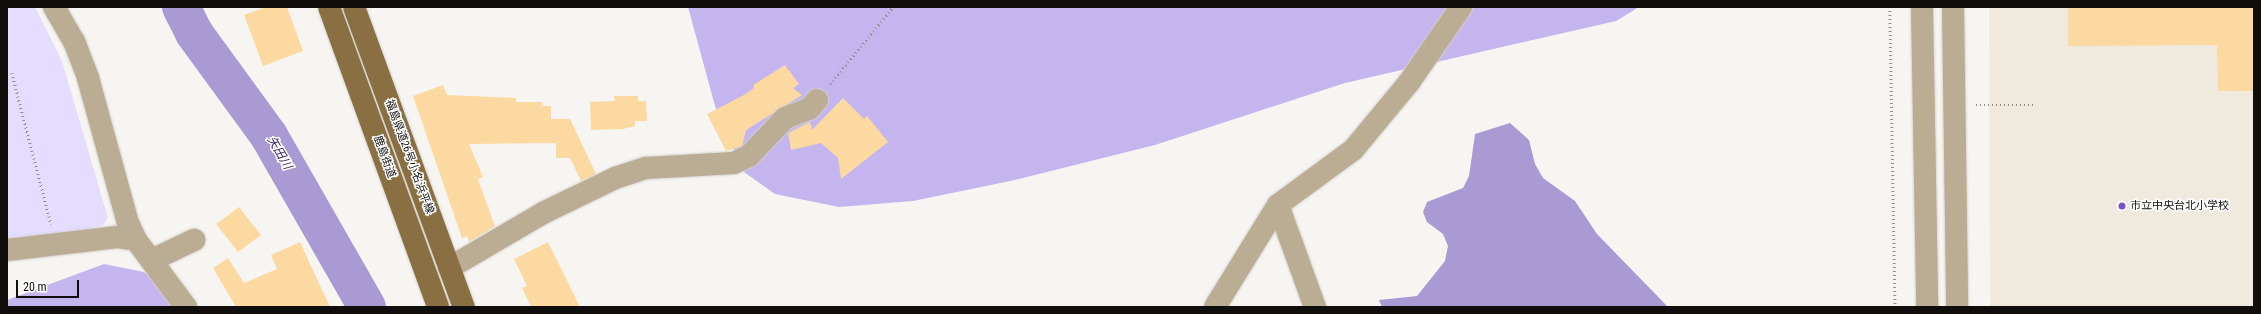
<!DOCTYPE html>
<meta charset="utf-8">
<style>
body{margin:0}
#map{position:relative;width:2261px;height:314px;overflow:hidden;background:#f7f5f1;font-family:"Roboto Condensed","Noto Sans JP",sans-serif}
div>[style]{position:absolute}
.built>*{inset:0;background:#f0e9de}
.green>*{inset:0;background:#e4ddff}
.forest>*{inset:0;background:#c4b5ef}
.water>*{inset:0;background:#a99ad3}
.river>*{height:38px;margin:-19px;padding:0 19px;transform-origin:19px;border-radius:19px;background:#a99ad3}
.building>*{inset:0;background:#fcd9a1}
.path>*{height:2.5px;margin-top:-1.25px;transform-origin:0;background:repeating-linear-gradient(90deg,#908f8c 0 1px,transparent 0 4px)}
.roads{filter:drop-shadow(0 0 1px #d2d0cd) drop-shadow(0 0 1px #d2d0cd)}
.minor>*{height:22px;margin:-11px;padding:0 11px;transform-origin:11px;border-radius:11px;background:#bbac94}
.major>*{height:22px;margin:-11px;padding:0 11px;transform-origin:11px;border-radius:11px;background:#896f42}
.dots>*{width:11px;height:11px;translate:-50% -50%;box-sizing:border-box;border:2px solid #fff;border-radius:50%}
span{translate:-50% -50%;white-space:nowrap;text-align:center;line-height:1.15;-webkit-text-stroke:3px #fff;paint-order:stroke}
.street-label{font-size:11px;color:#0f0e0d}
.poi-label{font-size:11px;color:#0f0e0d}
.left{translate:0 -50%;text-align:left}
.water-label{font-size:12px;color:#351d5f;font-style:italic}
.frame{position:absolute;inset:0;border:8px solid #0f0e0d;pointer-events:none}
.scale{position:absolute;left:16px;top:280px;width:63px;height:18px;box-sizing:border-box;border:2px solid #0f0e0d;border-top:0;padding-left:5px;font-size:12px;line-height:14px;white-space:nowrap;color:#0f0e0d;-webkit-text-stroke:3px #fff;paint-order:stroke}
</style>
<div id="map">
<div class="built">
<div style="clip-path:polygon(1989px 7px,2254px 7px,2254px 307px,1990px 307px)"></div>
</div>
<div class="green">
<div style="clip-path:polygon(7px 7px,35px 7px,62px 61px,108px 218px,102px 226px,7px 243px)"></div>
</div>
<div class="forest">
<div style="clip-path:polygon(688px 7px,1639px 7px,1616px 21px,1345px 83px,1155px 145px,1015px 180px,913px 201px,839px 207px,775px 194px,744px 172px,715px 106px)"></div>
<div style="clip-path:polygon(104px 264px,144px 272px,197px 307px,7px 307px,7px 300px)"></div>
</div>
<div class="water">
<div style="clip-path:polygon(1510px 123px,1529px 140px,1535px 164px,1543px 178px,1575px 201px,1597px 234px,1668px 307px,1382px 307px,1379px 300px,1417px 296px,1445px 261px,1448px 246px,1443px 234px,1427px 222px,1423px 212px,1427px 202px,1463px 188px,1469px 176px,1475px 134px)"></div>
</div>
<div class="river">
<div style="left:181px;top:7px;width:29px;rotate:63deg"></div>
<div style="left:194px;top:33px;width:127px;rotate:53.9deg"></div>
<div style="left:269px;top:136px;width:197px;rotate:60.2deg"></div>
</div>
<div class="building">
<div style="clip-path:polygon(266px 7px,287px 7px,303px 51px,263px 66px,244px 15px)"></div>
<div style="clip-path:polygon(2068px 7px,2254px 7px,2254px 91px,2218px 91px,2217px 45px,2068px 46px)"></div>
<div style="clip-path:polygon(785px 65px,799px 84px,793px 88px,802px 95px,746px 130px,742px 146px,726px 151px,707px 114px,744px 95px,754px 88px,753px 85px)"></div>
<div style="clip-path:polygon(443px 85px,447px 95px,516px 98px,516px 102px,542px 102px,542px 106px,551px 106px,551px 119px,570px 119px,596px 174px,581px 181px,570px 158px,556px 158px,556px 143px,469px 144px,483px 177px,478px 179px,495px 226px,469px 242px,467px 236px,462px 238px,413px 96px)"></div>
<div style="clip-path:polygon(614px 96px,638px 96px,638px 101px,646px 101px,647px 121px,635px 121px,635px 126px,623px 129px,591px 130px,590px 102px,615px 101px)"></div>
<div style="clip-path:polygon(843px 98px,864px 119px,867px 116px,888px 142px,841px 179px,838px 158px,821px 143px,791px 150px,788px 133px,810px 122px,812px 130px)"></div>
<div style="clip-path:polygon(239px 207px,261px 235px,238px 252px,216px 224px)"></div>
<div style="clip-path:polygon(300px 242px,330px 307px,236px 307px,213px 268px,228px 258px,244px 283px,277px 269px,271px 255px)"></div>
<div style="clip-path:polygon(548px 242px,580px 307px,531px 307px,522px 288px,527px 286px,514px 259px)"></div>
</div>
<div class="path">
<div style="left:1890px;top:7px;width:300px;rotate:89deg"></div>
<div style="left:12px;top:73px;width:156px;rotate:75.5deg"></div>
<div style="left:830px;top:84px;width:99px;rotate:-50.7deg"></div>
<div style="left:1976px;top:105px;width:59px"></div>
</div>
<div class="roads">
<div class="minor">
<div style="left:54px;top:7px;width:39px;rotate:60deg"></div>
<div style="left:74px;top:41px;width:40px;rotate:69deg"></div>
<div style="left:88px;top:78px;width:150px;rotate:74.6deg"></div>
<div style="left:128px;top:223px;width:19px;rotate:65deg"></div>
<div style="left:136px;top:240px;width:84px;rotate:53.3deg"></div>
<div style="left:1922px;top:7px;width:300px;rotate:89deg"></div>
<div style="left:1953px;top:7px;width:300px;rotate:89.2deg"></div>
<div style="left:1278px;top:205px;width:109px;rotate:70.1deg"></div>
<div style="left:7px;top:250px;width:111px;rotate:-6.7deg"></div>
<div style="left:117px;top:237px;width:19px;rotate:9deg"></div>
<div style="left:152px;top:260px;width:47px;rotate:-25.5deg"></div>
<div style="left:449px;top:268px;width:109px;rotate:-30.3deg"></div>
<div style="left:543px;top:213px;width:80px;rotate:-25.9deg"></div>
<div style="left:615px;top:178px;width:33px;rotate:-18deg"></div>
<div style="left:646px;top:168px;width:88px;rotate:-3.3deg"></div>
<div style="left:734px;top:163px;width:17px;rotate:-25deg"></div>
<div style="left:749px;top:156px;width:52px;rotate:-46.5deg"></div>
<div style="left:785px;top:118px;width:26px;rotate:-21deg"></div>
<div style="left:809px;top:109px;width:12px;rotate:-48deg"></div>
<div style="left:1215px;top:307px;width:120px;rotate:-58.3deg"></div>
<div style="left:1278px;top:205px;width:93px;rotate:-36.3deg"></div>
<div style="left:1353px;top:150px;width:89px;rotate:-50.4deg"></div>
<div style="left:1410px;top:81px;width:90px;rotate:-55.4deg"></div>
</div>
<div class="major">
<div style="left:329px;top:7px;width:319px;rotate:70deg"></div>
<div style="left:354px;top:7px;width:320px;rotate:69.9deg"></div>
</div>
</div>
<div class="dots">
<div style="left:2122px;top:206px;background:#7b50c9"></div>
</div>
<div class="street-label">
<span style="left:384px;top:157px;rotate:70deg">鹿島街道</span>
<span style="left:409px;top:157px;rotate:70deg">福島県道26号小名浜平線</span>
</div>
<div class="poi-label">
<span class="left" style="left:2130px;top:206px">市立中央台北小学校</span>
</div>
<div class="water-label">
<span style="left:279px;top:153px;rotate:60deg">矢田川</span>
</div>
<div class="frame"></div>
<div class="scale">20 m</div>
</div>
